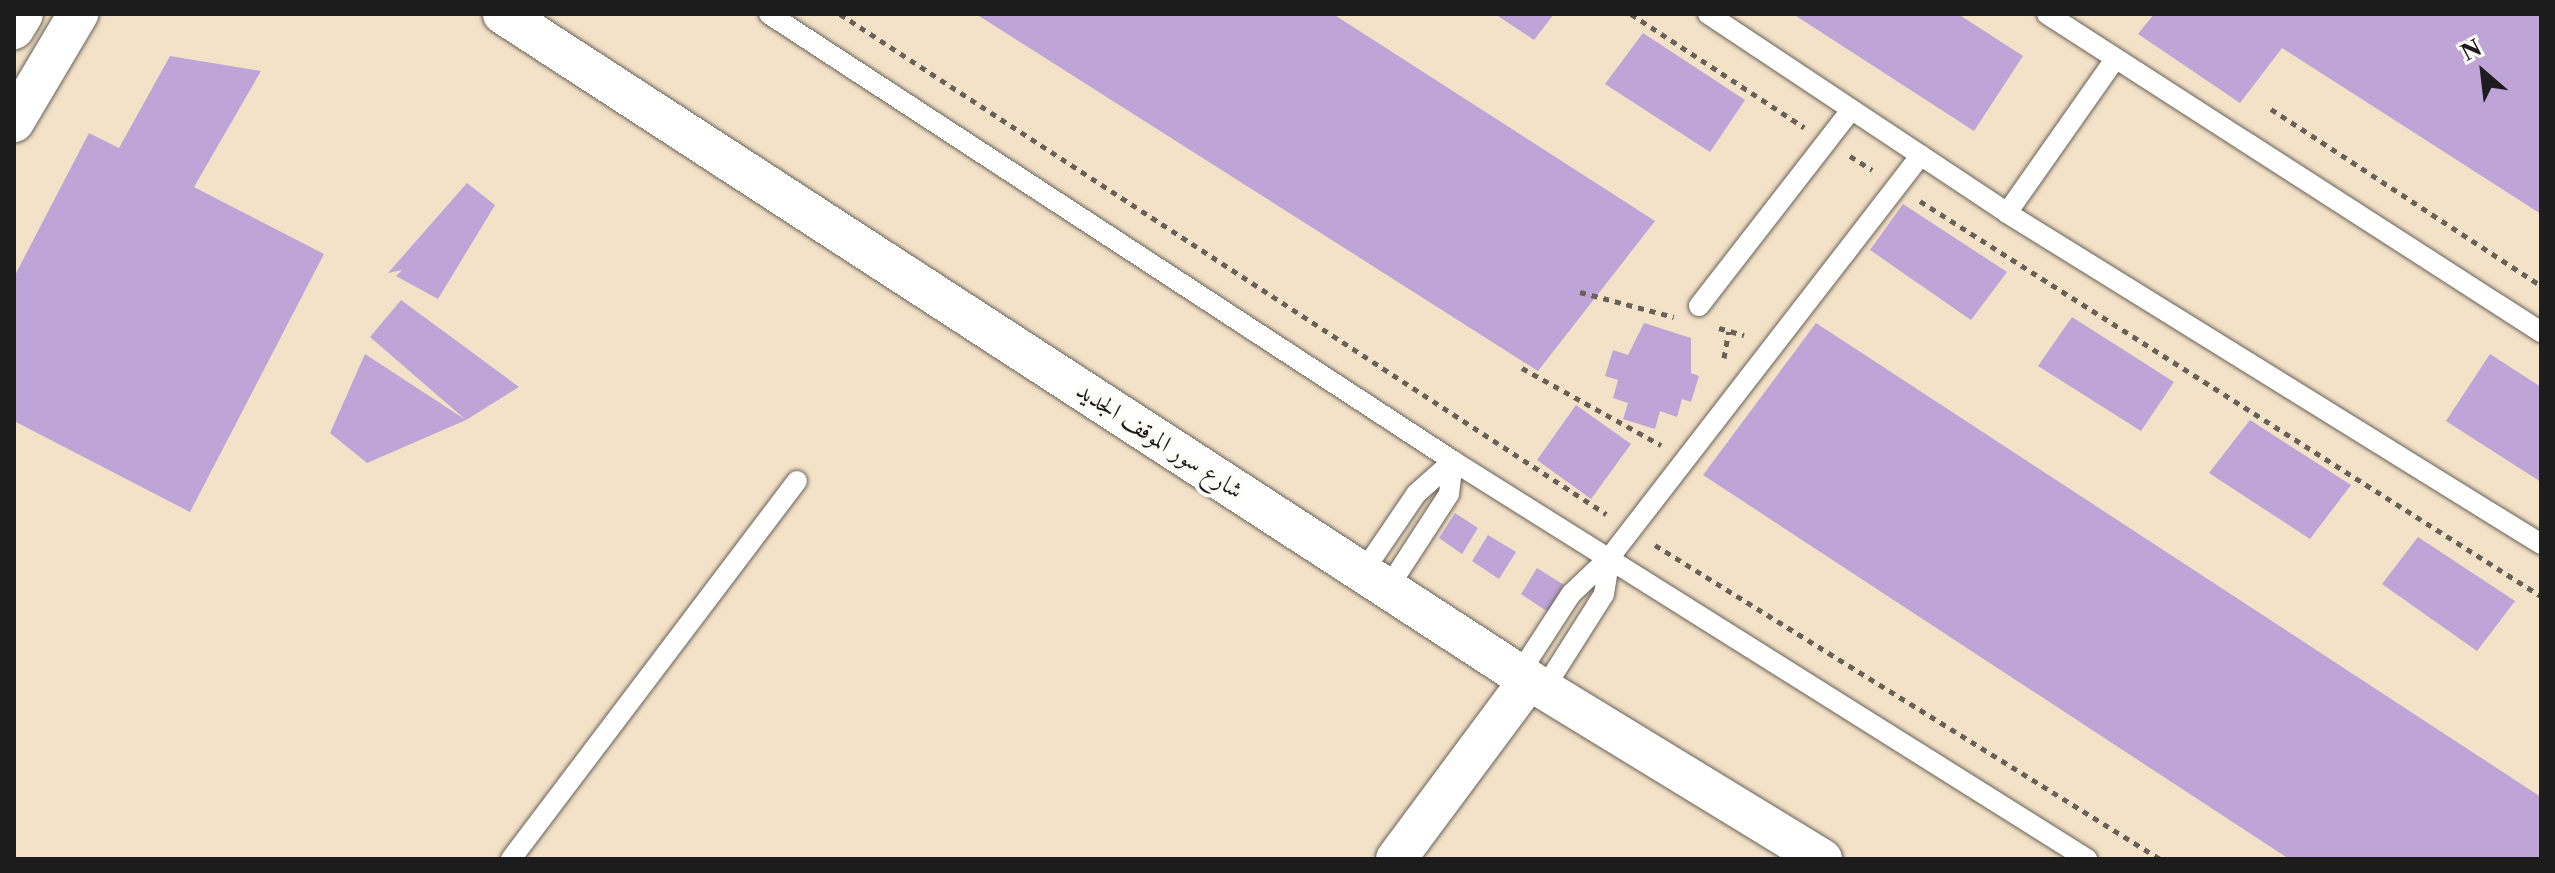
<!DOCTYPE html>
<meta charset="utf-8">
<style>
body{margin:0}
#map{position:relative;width:2555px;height:873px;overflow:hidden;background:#f4e2c8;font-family:"Libre Caslon Text",Amiri,serif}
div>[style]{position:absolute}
.building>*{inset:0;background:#bea4d7}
.path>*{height:5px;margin-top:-2.5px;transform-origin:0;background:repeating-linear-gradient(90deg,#686158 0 6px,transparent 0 12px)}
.roads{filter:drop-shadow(0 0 2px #686158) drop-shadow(0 0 2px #686158)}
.lane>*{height:20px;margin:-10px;padding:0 10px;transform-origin:10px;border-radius:10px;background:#fff}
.street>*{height:40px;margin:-20px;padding:0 20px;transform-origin:20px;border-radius:20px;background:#fff}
span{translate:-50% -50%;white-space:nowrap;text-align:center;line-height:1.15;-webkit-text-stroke:8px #fdfcf7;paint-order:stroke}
.street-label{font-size:24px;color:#1c1c1c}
.frame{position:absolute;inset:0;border:16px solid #1c1c1c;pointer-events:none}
.north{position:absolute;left:2443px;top:32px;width:80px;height:80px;-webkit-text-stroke:6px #fdfcf7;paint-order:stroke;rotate:332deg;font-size:22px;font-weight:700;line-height:32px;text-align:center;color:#1c1c1c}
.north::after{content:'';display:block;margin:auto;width:28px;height:36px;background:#1c1c1c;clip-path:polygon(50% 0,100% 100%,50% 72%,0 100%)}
</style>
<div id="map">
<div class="building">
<div style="clip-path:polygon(976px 14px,1333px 14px,1655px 221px,1538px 371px)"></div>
<div style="clip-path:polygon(1495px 14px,1554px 14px,1534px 40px)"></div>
<div style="clip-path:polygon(1793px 14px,1958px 14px,2023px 56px,1974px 131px)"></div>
<div style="clip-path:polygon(2154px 14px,2541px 14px,2541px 214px,2282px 48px,2240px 103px,2138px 34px)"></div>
<div style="clip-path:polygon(1643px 33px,1745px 100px,1710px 152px,1605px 84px)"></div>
<div style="clip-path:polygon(170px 56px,261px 71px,194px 187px,324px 254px,190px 512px,14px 421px,14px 277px,89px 133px,119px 148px)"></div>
<div style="clip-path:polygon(467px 183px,495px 205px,438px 299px,396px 276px,402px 270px,388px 273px)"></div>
<div style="clip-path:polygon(1903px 204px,2007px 272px,1971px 320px,1870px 250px)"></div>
<div style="clip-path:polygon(401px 300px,519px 387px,466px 420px,370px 337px)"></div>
<div style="clip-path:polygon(2072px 317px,2174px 382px,2141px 431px,2038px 366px)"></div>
<div style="clip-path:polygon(1644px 323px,1691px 338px,1691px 373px,1699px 376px,1691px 402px,1682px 399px,1677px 417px,1660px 411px,1655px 429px,1623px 419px,1628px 403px,1613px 398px,1618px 380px,1605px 376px,1613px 350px,1628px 355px)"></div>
<div style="clip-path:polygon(1816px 323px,2541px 797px,2541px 859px,2289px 859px,1703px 475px)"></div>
<div style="clip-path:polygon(365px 354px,466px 420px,367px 463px,330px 433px)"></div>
<div style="clip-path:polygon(2490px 354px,2541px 387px,2541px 482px,2446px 421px)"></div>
<div style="clip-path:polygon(1576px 405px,1631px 444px,1591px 499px,1537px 460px)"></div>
<div style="clip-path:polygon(2250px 420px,2351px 485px,2310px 539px,2209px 473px)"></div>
<div style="clip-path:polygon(1455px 513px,1478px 528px,1462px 554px,1439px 538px)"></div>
<div style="clip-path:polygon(1488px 535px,1516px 552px,1499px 579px,1472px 561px)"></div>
<div style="clip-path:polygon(2418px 537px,2515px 601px,2477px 651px,2382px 584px)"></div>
<div style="clip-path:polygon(1537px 568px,1564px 585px,1548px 612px,1521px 594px)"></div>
</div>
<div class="path">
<div style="left:840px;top:14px;width:915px;rotate:33.13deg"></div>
<div style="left:1631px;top:14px;width:207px;rotate:33.2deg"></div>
<div style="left:2271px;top:109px;width:323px;rotate:33.2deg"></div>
<div style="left:1850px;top:156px;width:26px;rotate:32deg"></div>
<div style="left:1920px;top:201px;width:736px;rotate:32.46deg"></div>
<div style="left:1580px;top:292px;width:97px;rotate:14.9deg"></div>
<div style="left:1719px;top:328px;width:26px;rotate:16deg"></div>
<div style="left:1724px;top:358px;width:27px;rotate:-80deg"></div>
<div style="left:1522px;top:368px;width:159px;rotate:29deg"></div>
<div style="left:1655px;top:545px;width:595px;rotate:31.87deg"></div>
</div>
<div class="roads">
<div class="lane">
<div style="left:769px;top:14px;width:817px;rotate:33.16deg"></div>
<div style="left:1453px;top:461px;width:749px;rotate:32.12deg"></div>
<div style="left:1708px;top:14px;width:359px;rotate:33.6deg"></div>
<div style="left:2007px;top:213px;width:628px;rotate:31.79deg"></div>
<div style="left:2047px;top:14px;width:588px;rotate:32.77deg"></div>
<div style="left:2007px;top:213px;width:189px;rotate:-54.9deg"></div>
<div style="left:1699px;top:306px;width:248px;rotate:-52.2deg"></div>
<div style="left:1363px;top:572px;width:94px;rotate:-55.8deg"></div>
<div style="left:1416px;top:494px;width:50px;rotate:-41.7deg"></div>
<div style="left:1388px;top:588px;width:112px;rotate:-57deg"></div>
<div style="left:1449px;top:494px;width:33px;rotate:-83deg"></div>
<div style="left:1519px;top:674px;width:95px;rotate:-57deg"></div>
<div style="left:1571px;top:594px;width:54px;rotate:-43.5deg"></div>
<div style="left:1610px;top:557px;width:508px;rotate:-52.27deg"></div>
<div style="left:1544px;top:689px;width:112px;rotate:-57.7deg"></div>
<div style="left:1604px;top:594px;width:37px;rotate:-81deg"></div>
<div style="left:511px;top:859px;width:474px;rotate:-52.9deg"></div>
</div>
<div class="street">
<div style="left:503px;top:14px;width:1212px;rotate:33.01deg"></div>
<div style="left:1519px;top:674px;width:355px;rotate:31.4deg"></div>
<div style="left:14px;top:29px;width:17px;rotate:-59deg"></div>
<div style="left:14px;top:122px;width:126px;rotate:-59.3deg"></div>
<div style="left:1396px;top:859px;width:223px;rotate:-53.4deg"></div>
</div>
</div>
<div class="street-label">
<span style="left:1160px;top:440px;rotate:33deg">شارع سور الموقف الجديد</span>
</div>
<div class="frame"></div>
<div class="north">N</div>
</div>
